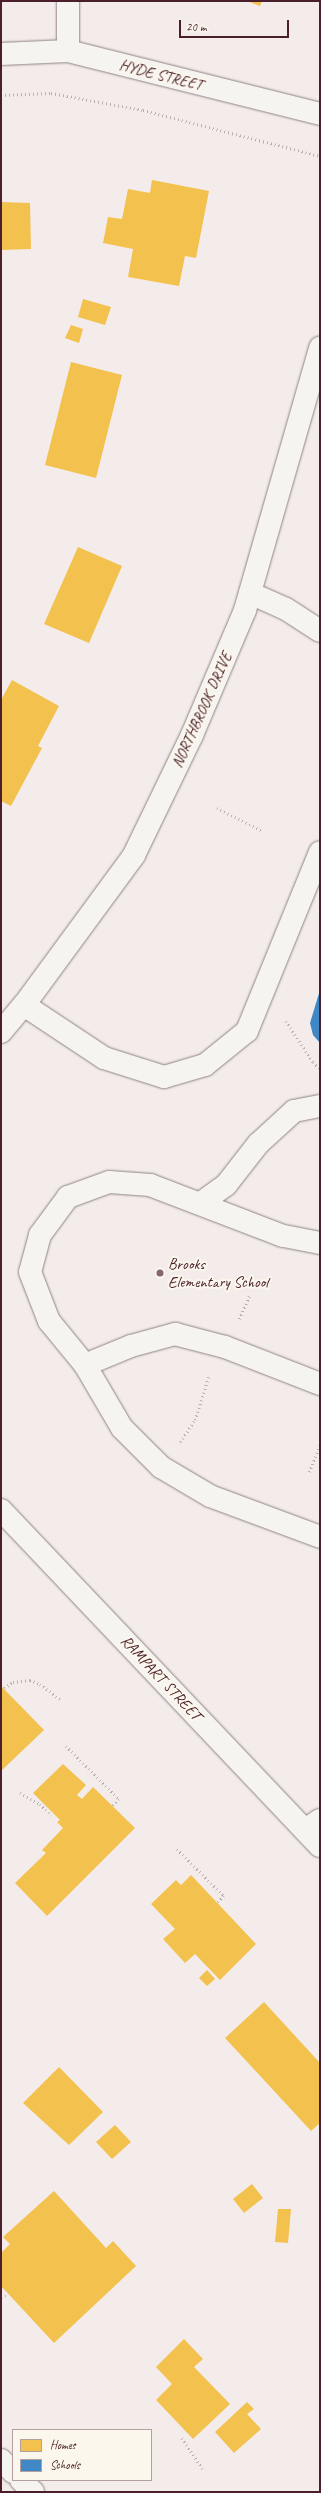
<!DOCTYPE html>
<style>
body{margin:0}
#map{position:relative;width:321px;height:2493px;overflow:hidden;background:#f4ecea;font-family:Caveat,sans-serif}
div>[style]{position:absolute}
.homes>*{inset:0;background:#f2c14e}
.schools>*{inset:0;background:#3f88c5}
.path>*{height:2.5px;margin-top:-1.25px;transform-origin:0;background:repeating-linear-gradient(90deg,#b8b1b0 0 1px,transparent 0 4px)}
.roads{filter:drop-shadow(0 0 1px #8f8384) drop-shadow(0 0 1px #8f8384)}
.minor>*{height:22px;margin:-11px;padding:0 11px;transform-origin:11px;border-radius:11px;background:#f6f4f0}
.dots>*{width:11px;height:11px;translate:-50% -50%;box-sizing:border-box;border:2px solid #fbf7ec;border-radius:50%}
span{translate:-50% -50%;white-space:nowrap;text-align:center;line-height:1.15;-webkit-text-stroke:4px #fbf7ec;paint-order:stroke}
.street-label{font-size:16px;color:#4a1f2b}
.poi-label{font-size:16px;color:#4a1f2b}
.left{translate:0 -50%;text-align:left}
.frame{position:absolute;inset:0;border:2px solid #4a1f2b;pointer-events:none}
.legend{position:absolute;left:12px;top:2429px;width:140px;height:52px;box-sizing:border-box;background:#fbf7ec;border:1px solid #b4a19f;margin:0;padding:5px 7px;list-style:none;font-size:12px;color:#4a1f2b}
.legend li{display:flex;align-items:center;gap:8px;height:20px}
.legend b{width:20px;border:1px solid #b4a19f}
.scale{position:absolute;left:179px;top:20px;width:110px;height:18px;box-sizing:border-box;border:2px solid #4a1f2b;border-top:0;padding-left:5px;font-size:12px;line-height:14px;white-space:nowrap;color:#4a1f2b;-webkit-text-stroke:3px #fbf7ec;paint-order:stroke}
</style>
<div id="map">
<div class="homes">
<div style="clip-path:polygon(247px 1px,262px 1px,260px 6px)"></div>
<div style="clip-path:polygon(152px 180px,209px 191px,196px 258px,185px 256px,179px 286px,128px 277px,133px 249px,103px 243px,108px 217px,122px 219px,128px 189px,150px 193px)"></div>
<div style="clip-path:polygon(1px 202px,30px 203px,31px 249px,1px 250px)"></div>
<div style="clip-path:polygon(83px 299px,111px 307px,105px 325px,78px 317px)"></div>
<div style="clip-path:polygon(71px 325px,83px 329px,79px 343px,65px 338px)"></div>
<div style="clip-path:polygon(71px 362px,122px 375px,96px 478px,45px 465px)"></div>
<div style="clip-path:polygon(78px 547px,122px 566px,89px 643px,44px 624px)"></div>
<div style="clip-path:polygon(12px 680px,59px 706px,38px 746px,42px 748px,11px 806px,1px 801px,1px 700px)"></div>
<div style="clip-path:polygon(1px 1686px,44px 1730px,1px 1771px)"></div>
<div style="clip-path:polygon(63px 1764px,86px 1785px,77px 1795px,82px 1799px,93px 1787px,135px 1828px,47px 1916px,15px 1883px,46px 1853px,42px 1850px,63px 1828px,57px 1822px,60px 1820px,33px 1793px)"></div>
<div style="clip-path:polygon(191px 1875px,256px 1944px,220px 1980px,195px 1954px,185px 1963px,163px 1939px,175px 1929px,151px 1904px,176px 1880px,181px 1885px)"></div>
<div style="clip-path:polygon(207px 1970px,215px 1979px,207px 1986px,199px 1978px)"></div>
<div style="clip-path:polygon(264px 2002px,320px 2063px,320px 2123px,311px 2131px,225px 2038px)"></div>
<div style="clip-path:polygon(59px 2067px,103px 2112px,69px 2145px,23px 2103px)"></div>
<div style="clip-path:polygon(115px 2125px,131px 2142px,112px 2159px,96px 2142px)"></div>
<div style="clip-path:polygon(252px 2184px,263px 2198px,244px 2213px,233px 2199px)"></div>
<div style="clip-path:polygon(54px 2191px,106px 2248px,113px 2241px,136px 2266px,54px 2343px,1px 2286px,1px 2253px,10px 2244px,3px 2237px)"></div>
<div style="clip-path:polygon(278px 2209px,291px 2209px,288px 2243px,275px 2242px)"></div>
<div style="clip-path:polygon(184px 2339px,203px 2359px,194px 2367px,230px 2404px,193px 2439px,156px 2400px,172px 2384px,156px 2367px)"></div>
<div style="clip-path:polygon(247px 2402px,254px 2409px,247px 2414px,261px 2429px,234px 2453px,215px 2432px)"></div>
</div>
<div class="schools">
<div style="clip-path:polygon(320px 990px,320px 1043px,313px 1035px,310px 1023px)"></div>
</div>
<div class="path">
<div style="left:1px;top:95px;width:50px;rotate:-2.3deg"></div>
<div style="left:51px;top:93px;width:94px;rotate:10.5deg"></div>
<div style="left:143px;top:110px;width:183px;rotate:14.6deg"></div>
<div style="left:217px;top:808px;width:51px;rotate:26.6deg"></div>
<div style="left:286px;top:1021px;width:49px;rotate:56.6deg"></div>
<div style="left:313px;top:1062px;width:10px;rotate:45deg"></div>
<div style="left:239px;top:1319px;width:27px;rotate:-66deg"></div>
<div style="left:180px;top:1442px;width:27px;rotate:-56deg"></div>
<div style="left:195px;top:1420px;width:47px;rotate:-72.7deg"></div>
<div style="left:309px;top:1472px;width:29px;rotate:-68deg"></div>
<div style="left:4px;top:1688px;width:11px;rotate:-34deg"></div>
<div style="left:13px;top:1682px;width:17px;rotate:-7deg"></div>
<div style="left:30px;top:1680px;width:11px;rotate:22deg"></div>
<div style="left:40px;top:1684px;width:25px;rotate:37deg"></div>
<div style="left:66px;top:1746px;width:75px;rotate:45deg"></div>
<div style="left:119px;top:1799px;width:9px;rotate:131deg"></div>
<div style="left:20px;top:1793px;width:23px;rotate:29deg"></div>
<div style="left:40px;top:1804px;width:16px;rotate:45deg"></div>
<div style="left:177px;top:1849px;width:66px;rotate:45deg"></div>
<div style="left:224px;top:1896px;width:10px;rotate:135deg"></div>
<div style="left:1px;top:2297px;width:5px;rotate:-22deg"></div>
<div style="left:182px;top:2438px;width:37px;rotate:56deg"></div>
</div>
<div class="roads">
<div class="minor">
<div style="left:68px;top:1px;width:50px;rotate:90deg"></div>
<div style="left:1px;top:54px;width:67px;rotate:-2.6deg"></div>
<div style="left:68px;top:51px;width:260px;rotate:14deg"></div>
<div style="left:250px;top:593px;width:39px;rotate:24deg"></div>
<div style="left:286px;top:609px;width:40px;rotate:32.9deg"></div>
<div style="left:24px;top:1005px;width:96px;rotate:33.5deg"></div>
<div style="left:104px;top:1058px;width:63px;rotate:17.6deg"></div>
<div style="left:164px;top:1077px;width:43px;rotate:-16.3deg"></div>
<div style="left:205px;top:1065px;width:54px;rotate:-39deg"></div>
<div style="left:247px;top:1031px;width:193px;rotate:-67.8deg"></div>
<div style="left:1px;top:1032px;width:35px;rotate:-50deg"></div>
<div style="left:24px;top:1005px;width:186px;rotate:-53.7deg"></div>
<div style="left:134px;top:855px;width:133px;rotate:-64.2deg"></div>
<div style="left:192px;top:735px;width:136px;rotate:-67deg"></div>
<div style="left:245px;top:610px;width:273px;rotate:-74deg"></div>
<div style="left:201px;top:1203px;width:31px;rotate:-36deg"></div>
<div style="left:226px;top:1185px;width:52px;rotate:-52deg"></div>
<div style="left:258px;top:1144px;width:49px;rotate:-42.5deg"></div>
<div style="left:294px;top:1111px;width:26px;rotate:-11deg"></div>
<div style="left:320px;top:1243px;width:38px;rotate:-169deg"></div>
<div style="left:283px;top:1236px;width:142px;rotate:-159deg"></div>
<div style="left:150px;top:1185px;width:41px;rotate:-175.8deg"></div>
<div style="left:109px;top:1182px;width:44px;rotate:159.9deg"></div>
<div style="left:68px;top:1197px;width:47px;rotate:126.4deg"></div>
<div style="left:40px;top:1235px;width:38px;rotate:105deg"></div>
<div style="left:30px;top:1272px;width:53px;rotate:68.8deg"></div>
<div style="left:49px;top:1321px;width:57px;rotate:50.7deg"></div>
<div style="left:85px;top:1365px;width:73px;rotate:59.6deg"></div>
<div style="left:122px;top:1428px;width:55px;rotate:45deg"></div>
<div style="left:161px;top:1467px;width:57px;rotate:30.6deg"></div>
<div style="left:210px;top:1496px;width:117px;rotate:20.4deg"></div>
<div style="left:85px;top:1365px;width:50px;rotate:-22.4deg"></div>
<div style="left:131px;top:1346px;width:46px;rotate:-15.3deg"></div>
<div style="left:175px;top:1334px;width:52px;rotate:14.6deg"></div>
<div style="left:225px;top:1347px;width:102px;rotate:21.3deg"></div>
<div style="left:1px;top:1510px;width:463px;rotate:46.5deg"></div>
<div style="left:305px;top:1830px;width:18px;rotate:-34deg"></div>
<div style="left:1px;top:2460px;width:17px;rotate:45deg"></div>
<div style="left:21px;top:2480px;width:17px;rotate:45deg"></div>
</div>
</div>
<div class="dots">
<div style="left:160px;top:1273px;background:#86676e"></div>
</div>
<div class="street-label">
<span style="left:161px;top:75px;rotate:14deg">HYDE STREET</span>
<span style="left:202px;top:710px;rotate:-66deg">NORTHBROOK DRIVE</span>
<span style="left:161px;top:1678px;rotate:47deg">RAMPART STREET</span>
</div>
<div class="poi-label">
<span class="left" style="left:168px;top:1273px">Brooks<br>Elementary School</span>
</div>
<div class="frame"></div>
<ul class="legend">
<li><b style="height:11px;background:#f2c14e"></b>Homes</li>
<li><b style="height:11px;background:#3f88c5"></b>Schools</li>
</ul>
<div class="scale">20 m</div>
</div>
